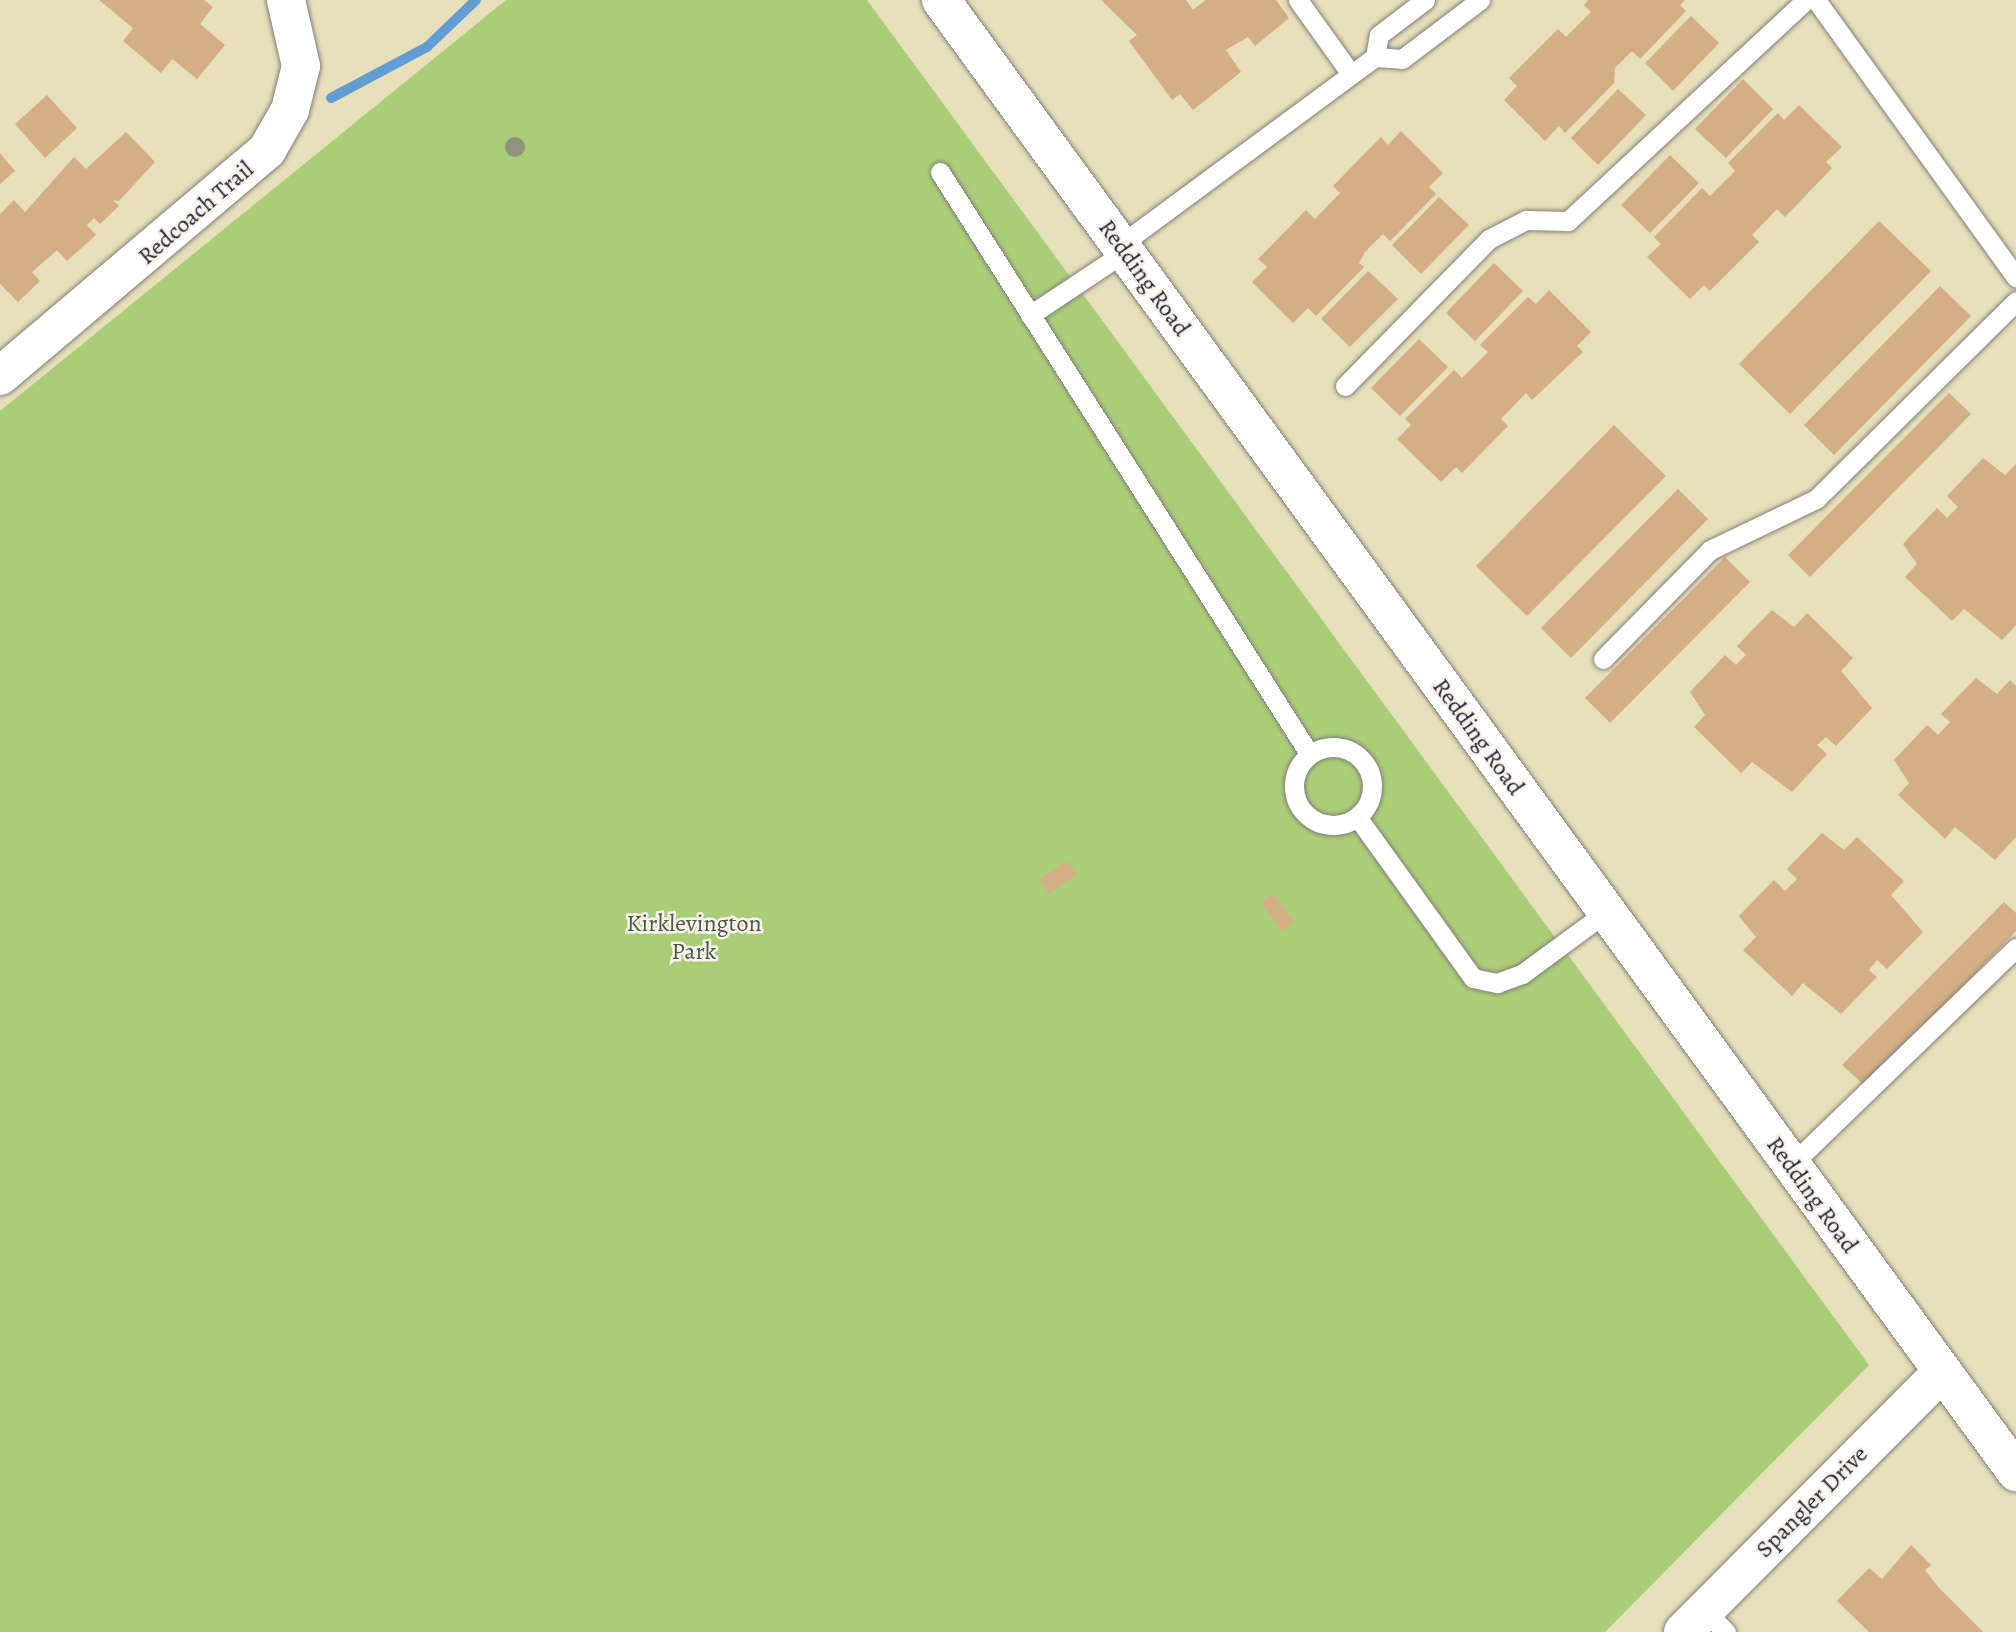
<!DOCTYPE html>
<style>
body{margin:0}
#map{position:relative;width:2016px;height:1632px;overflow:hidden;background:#e7dfba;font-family:Alegreya,serif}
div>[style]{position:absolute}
.green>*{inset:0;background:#aace77}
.stream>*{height:10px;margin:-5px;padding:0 5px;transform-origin:5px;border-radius:5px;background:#629ed3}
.building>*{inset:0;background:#d4ae85}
.roads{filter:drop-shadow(0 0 2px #84807a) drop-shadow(0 0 2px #84807a)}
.service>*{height:19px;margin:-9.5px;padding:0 9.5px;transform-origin:9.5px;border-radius:9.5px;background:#fff}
.service>.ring{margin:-9.5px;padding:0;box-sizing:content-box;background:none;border:19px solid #fff;border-radius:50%}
.minor>*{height:38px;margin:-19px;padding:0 19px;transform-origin:19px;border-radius:19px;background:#fff}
.tertiary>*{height:38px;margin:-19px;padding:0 19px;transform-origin:19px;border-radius:19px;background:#fff}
.trees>*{width:20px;height:20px;margin:-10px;border-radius:50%;background:#91947e}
span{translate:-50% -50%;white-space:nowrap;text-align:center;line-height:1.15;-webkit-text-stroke:5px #f7f3e8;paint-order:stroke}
.street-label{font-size:24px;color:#22223b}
.park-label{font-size:24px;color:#4b564d}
</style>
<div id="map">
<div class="green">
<div style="clip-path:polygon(506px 0,867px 0,1869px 1365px,1605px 1632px,0 1632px,0 411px)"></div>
</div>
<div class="stream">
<div style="left:331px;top:98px;width:109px;rotate:-28deg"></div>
<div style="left:427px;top:47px;width:68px;rotate:-43.8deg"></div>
</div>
<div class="building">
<div style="clip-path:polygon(99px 0,204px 0,213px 7px,200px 24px,225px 45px,197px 79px,172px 59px,161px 73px,123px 41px,133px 28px)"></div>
<div style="clip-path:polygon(1101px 0,1186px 0,1193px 10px,1206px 0,1276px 0,1289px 18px,1255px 46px,1248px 37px,1226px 50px,1241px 72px,1193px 110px,1180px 94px,1172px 100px,1129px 41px,1137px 35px)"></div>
<div style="clip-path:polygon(1588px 0,1685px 0,1680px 5px,1686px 11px,1640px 59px,1632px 51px,1615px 68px,1614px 83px,1565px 133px,1559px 126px,1545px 141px,1504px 100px,1517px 86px,1509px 78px,1558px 29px,1566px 37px,1591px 12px,1584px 5px)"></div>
<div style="clip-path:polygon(1691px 16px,1719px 43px,1673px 91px,1645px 63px)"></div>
<div style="clip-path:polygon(1743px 79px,1773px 109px,1726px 158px,1695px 129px)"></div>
<div style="clip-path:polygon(1618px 89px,1646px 115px,1598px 165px,1571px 138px)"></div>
<div style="clip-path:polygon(47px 95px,77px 128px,45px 158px,15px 124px)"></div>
<div style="clip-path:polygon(1799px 105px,1842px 147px,1826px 162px,1832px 168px,1785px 217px,1777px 209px,1752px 235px,1759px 242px,1710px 291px,1704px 285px,1690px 299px,1647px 257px,1661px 244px,1654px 237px,1702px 188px,1710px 196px,1735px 171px,1728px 163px,1778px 113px,1784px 120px)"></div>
<div style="clip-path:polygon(1401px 131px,1443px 173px,1429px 187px,1436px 194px,1390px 241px,1383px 234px,1365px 252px,1359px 263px,1364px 267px,1316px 316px,1308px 308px,1293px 323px,1252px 282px,1267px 267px,1258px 259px,1306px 210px,1315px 219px,1340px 193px,1333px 186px,1381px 137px,1388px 145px)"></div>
<div style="clip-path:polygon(126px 132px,155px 162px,119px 201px,113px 200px,119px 206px,100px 224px,94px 218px,87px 225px,96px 235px,67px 261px,57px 250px,32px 272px,40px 281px,18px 302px,0 284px,0 214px,14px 200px,25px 212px,74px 157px,86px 169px)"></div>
<div style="clip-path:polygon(0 153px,15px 171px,0 184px)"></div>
<div style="clip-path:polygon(1670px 155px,1699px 183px,1650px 233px,1621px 205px)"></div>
<div style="clip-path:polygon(1439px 197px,1469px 225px,1421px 274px,1392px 245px)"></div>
<div style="clip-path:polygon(1879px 221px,1931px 271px,1790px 414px,1739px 364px)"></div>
<div style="clip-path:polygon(1494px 263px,1523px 291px,1475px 341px,1446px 313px)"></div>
<div style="clip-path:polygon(1368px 271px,1398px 299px,1350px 347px,1321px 319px)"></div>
<div style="clip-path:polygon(1940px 286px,1971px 316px,1834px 455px,1804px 425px)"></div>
<div style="clip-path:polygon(1549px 290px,1591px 332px,1577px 346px,1583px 352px,1532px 400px,1526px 393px,1501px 419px,1508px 426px,1462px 473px,1456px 467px,1441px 482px,1397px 439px,1411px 425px,1405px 419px,1454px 370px,1462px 378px,1488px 352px,1480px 345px,1528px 297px,1536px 304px)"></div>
<div style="clip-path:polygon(1419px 339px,1448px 367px,1400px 416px,1371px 388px)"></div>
<div style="clip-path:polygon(1949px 393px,1971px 414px,1810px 577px,1788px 555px)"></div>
<div style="clip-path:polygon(1614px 425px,1666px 476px,1527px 616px,1476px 566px)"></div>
<div style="clip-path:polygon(1983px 458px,2005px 475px,2016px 464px,2016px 625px,2002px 640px,1964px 609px,1952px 621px,1905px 577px,1917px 564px,1903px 544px,1937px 508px,1947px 518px,1958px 507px,1947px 496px)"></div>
<div style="clip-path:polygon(1678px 489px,1708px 519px,1571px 658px,1541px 628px)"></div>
<div style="clip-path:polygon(1725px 557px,1750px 582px,1610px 723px,1585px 698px)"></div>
<div style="clip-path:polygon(1772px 610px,1794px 627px,1807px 613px,1853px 658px,1841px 671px,1872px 708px,1836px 746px,1826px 737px,1817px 745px,1827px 754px,1792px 792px,1752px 762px,1741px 773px,1694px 727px,1705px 715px,1690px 692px,1725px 655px,1736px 665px,1746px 655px,1737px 646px)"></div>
<div style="clip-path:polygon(1976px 678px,1997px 694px,2010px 680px,2016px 686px,2016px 837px,1995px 860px,1955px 827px,1945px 839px,1898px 795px,1909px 783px,1894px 760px,1927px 725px,1938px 735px,1950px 722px,1941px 714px)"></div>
<div style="clip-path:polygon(1822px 833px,1844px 850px,1857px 837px,1904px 881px,1891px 895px,1923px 932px,1887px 969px,1877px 960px,1869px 970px,1877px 977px,1841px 1014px,1803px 983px,1792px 996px,1743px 950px,1756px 937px,1739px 916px,1774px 880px,1785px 891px,1797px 879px,1787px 869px)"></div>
<div style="clip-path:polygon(1067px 861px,1077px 874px,1049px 894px,1039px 879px)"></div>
<div style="clip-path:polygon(1273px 894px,1294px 922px,1282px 931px,1261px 903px)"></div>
<div style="clip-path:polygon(2004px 902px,2016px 913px,2016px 931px,1865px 1086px,1842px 1065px)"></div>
<div style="clip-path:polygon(1911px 1545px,1931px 1565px,1925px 1570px,1939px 1588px,1983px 1632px,1869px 1632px,1837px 1601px,1869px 1568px,1882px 1579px)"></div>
</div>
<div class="roads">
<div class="service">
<div style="left:1298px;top:0;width:91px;rotate:54.4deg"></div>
<div style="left:1816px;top:0;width:342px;rotate:54.2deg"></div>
<div style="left:1375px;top:57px;width:22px;rotate:-80deg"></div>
<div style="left:1379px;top:35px;width:58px;rotate:-37.3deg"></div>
<div style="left:940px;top:172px;width:690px;rotate:57.6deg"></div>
<div style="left:1120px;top:245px;width:317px;rotate:-36.4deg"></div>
<div style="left:1375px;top:57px;width:27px;rotate:4deg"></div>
<div style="left:1402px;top:59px;width:98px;rotate:-37.1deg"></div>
<div style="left:1030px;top:315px;width:114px;rotate:-33.6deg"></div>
<div style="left:1345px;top:386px;width:206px;rotate:-45.6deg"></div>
<div style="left:1489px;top:239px;width:42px;rotate:-27.2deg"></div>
<div style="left:1526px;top:220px;width:42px;rotate:1.4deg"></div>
<div style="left:1568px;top:221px;width:325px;rotate:-42.9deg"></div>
<div style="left:1603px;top:659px;width:153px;rotate:-45.5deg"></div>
<div style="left:1710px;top:550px;width:118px;rotate:-25.7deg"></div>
<div style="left:1816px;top:499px;width:281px;rotate:-44.7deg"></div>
<div class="ring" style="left:1294px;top:747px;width:59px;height:59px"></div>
<div style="left:1358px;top:818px;width:197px;rotate:54.3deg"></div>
<div style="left:1473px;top:978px;width:25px;rotate:12deg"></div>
<div style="left:1497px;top:983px;width:27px;rotate:-20deg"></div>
<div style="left:1522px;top:974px;width:104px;rotate:-36.4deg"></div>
<div style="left:1790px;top:1166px;width:314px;rotate:-44deg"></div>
<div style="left:1704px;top:1610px;width:31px;rotate:45deg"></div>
</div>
<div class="minor">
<div style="left:0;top:376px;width:350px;rotate:-40.2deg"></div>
<div style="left:267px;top:150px;width:46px;rotate:-60.1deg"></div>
<div style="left:290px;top:110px;width:45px;rotate:-76deg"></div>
<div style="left:301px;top:66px;width:68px;rotate:-102.8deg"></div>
<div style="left:1683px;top:1632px;width:366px;rotate:-45.1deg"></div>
</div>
<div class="tertiary">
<div style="left:941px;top:0;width:1823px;rotate:53.86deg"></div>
</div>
</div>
<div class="trees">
<div style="left:515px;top:147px"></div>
</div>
<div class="street-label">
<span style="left:196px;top:213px;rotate:-41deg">Redcoach Trail</span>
<span style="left:1144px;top:278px;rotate:54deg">Redding Road</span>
<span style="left:1478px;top:737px;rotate:54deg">Redding Road</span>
<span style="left:1812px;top:1195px;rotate:54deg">Redding Road</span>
<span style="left:1812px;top:1502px;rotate:-45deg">Spangler Drive</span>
</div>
<div class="park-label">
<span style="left:694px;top:938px">Kirklevington<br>Park</span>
</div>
</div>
